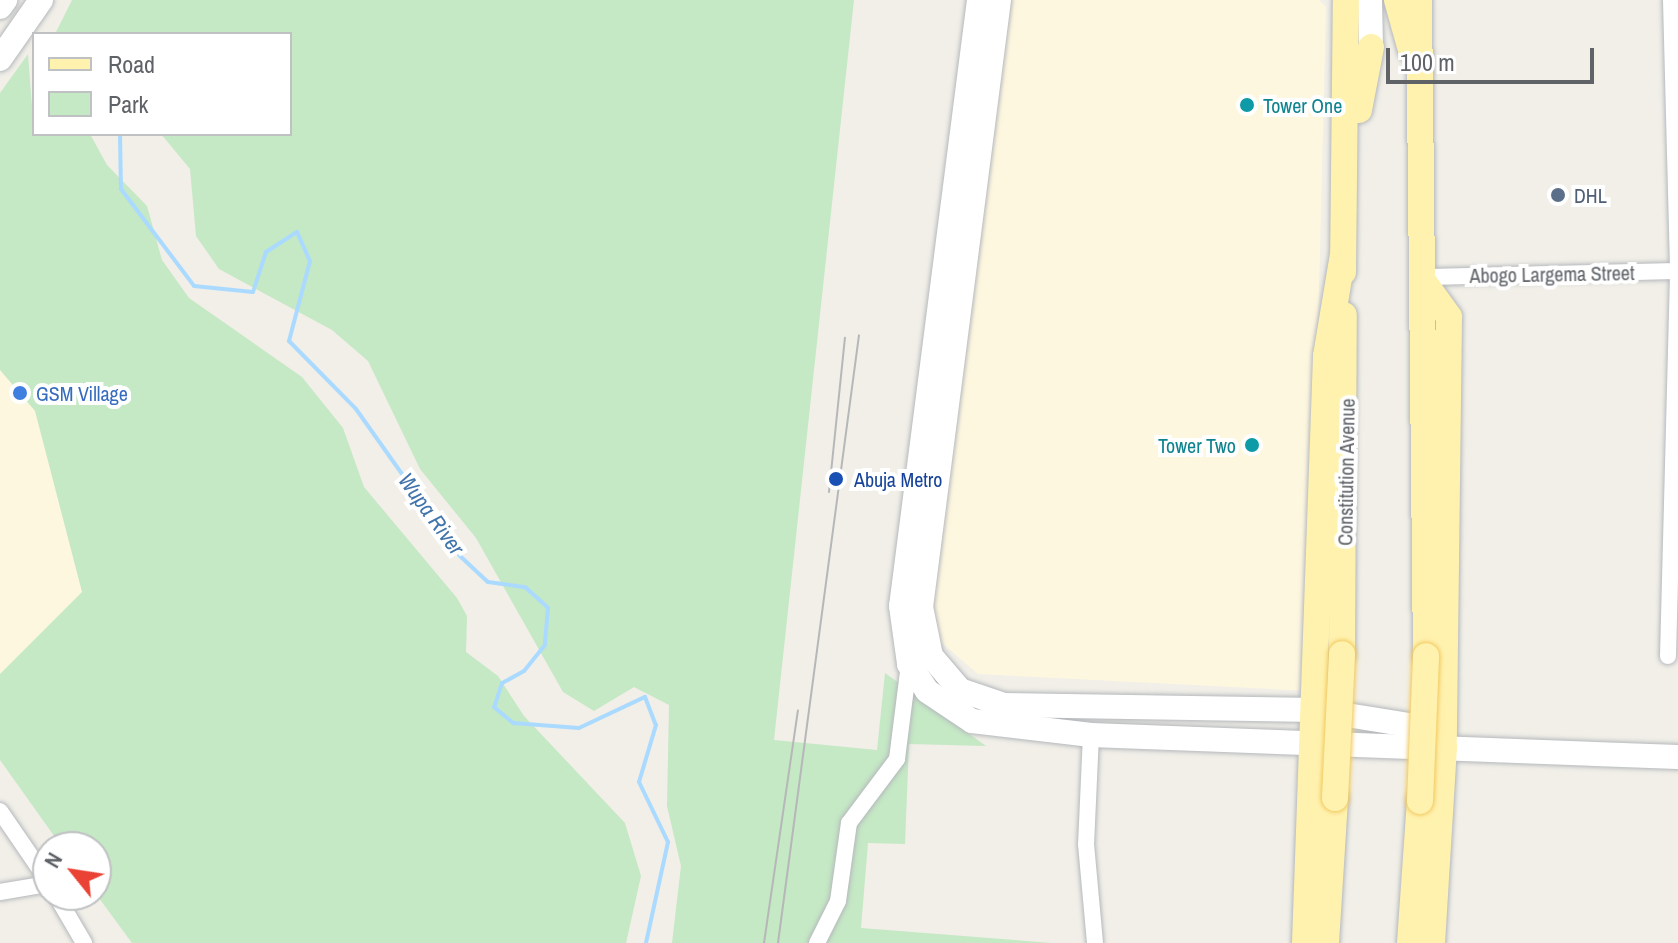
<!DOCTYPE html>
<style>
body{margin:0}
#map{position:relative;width:1678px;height:943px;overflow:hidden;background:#f1efe8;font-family:"Archivo Narrow",sans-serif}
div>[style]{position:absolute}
.commercial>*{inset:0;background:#fef7e0}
.green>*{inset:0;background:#c5e8c5}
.stream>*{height:4px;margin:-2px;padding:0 2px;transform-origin:2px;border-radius:2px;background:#aadaff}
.roads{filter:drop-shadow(0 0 2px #b5b8bc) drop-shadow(0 0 2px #b5b8bc)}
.street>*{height:16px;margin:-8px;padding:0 8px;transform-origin:8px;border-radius:8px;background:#fff}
.secondary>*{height:24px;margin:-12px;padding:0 12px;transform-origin:12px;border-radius:12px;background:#fff}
.primary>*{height:26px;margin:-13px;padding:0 13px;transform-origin:13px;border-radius:13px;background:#fff2af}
.tram>*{height:2px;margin:-1px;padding:0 1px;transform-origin:1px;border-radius:1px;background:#b6b7b8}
.bridges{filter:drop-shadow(0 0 2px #f2c960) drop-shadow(0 0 2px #f2c960)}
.primary-bridge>*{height:26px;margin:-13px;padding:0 13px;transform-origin:13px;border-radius:13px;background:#fff2af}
.dots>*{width:22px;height:22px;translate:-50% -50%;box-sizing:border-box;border:4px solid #fff;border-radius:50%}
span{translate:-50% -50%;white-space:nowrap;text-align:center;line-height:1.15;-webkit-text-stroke:8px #fff;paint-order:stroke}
.culture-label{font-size:20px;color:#0d838f}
.left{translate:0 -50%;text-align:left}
.right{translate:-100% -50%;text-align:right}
.service-label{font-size:20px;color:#4e5e75}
.street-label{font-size:20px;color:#5f6368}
.shop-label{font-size:20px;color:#366cbe}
.transit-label{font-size:20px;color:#164399}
.water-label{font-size:22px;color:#4174aa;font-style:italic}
.legend{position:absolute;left:32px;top:32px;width:260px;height:104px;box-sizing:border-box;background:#fff;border:2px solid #bfc1c3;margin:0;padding:10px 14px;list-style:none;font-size:24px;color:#5f6368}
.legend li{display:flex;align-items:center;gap:16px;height:40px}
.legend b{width:40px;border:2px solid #bfc1c3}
.north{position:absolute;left:32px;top:831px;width:80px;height:80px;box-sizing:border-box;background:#fff;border:2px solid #bfc1c3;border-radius:50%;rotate:300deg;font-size:22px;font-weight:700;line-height:32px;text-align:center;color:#5f6368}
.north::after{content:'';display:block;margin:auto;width:28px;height:36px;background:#ea4335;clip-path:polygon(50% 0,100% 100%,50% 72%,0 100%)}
.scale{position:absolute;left:1386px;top:48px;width:208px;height:36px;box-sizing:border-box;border:4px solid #5f6368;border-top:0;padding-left:10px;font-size:24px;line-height:28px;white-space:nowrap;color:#5f6368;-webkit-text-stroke:6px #fff;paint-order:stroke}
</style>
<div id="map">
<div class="commercial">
<div style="clip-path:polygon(1009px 0,1319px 0,1326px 7px,1309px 691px,978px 674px,935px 637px,929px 607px)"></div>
<div style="clip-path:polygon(0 239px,92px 614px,0 683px)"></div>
</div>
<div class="green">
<div style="clip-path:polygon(72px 0,854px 0,774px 740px,877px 750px,885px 673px,986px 746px,909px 744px,905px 844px,868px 843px,861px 928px,1052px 943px,672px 943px,681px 866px,667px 806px,669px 705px,634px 687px,594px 711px,563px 692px,476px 538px,420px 469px,368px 361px,332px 330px,219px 269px,196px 236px,190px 169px,161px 134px,290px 134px,290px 34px,55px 34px)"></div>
<div style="clip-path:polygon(28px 54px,34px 134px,90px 134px,107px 165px,147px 206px,162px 260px,189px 298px,302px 377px,343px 428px,364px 487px,457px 598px,467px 616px,466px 652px,498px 676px,524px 716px,625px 823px,641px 876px,626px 943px,132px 943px,96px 894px,96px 847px,62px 847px,0 760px,0 674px,82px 592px,35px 411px,0 370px,0 93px)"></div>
</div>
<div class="stream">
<div style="left:120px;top:134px;width:55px;rotate:89deg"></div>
<div style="left:121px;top:189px;width:121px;rotate:53deg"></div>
<div style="left:194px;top:286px;width:59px;rotate:5.8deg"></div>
<div style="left:253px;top:292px;width:42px;rotate:-72deg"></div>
<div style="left:266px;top:252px;width:37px;rotate:-33deg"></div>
<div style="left:297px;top:232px;width:32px;rotate:66deg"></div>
<div style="left:310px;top:261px;width:83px;rotate:104.7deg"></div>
<div style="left:289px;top:341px;width:95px;rotate:45.4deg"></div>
<div style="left:356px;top:409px;width:180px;rotate:54.7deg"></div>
<div style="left:460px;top:556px;width:38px;rotate:43deg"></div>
<div style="left:488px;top:582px;width:37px;rotate:8deg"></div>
<div style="left:525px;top:587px;width:31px;rotate:42deg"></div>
<div style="left:548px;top:608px;width:37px;rotate:95deg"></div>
<div style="left:545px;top:645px;width:33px;rotate:129deg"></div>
<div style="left:524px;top:671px;width:25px;rotate:151deg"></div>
<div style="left:502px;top:683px;width:25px;rotate:108deg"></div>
<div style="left:494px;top:707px;width:25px;rotate:40deg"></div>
<div style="left:513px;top:723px;width:66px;rotate:4.3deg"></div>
<div style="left:579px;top:728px;width:73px;rotate:-25.2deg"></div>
<div style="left:645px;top:697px;width:30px;rotate:69deg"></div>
<div style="left:656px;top:725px;width:59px;rotate:106.6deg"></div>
<div style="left:639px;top:782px;width:67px;rotate:64.2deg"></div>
<div style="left:668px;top:842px;width:103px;rotate:102.3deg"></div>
</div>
<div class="roads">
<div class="street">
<div style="left:1671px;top:0;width:267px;rotate:88.5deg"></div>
<div style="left:1426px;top:277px;width:252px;rotate:-1.4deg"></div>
<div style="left:1668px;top:656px;width:382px;rotate:-88.5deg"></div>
<div style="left:1091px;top:735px;width:109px;rotate:92.6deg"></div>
<div style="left:1086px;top:844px;width:99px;rotate:84.8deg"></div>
<div style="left:0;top:811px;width:85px;rotate:55.6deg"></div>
<div style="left:0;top:892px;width:49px;rotate:-9.5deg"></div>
<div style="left:56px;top:895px;width:56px;rotate:59.7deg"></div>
<div style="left:817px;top:943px;width:47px;rotate:-63.4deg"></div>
<div style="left:838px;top:901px;width:79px;rotate:-82deg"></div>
<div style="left:849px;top:823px;width:80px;rotate:-53.1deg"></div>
<div style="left:897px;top:759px;width:96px;rotate:-82.8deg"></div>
</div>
<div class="secondary">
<div style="left:979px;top:0;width:611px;rotate:97.33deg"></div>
<div style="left:901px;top:606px;width:59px;rotate:82.1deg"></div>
<div style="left:909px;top:664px;width:32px;rotate:56deg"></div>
<div style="left:927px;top:691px;width:54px;rotate:33.7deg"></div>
<div style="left:972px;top:721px;width:120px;rotate:6.7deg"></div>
<div style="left:1091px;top:735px;width:587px;rotate:2.15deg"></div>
<div style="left:999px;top:0;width:612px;rotate:97.32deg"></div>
<div style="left:921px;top:607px;width:50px;rotate:78.5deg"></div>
<div style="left:931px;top:656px;width:45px;rotate:49.5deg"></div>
<div style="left:960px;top:690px;width:46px;rotate:18.8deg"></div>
<div style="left:1004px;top:705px;width:312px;rotate:0.9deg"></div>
<div style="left:1316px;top:710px;width:126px;rotate:9.2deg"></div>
<div style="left:1370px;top:0;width:47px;rotate:88.8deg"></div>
<div style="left:0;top:7px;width:9px;rotate:-54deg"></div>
<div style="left:0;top:59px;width:72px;rotate:-55.2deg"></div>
</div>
<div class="primary">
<div style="left:1397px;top:0;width:52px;rotate:74.4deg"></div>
<div style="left:1419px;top:0;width:656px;rotate:89.39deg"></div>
<div style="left:1359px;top:110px;width:64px;rotate:-79.2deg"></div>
<div style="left:1343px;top:272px;width:272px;rotate:-89.4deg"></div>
<div style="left:1426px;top:285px;width:39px;rotate:54deg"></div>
<div style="left:1449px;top:317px;width:430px;rotate:90.7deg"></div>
<div style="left:1444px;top:747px;width:196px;rotate:93.5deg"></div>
<div style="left:1342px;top:654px;width:339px;rotate:-89.7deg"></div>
<div style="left:1305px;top:943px;width:587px;rotate:-87.95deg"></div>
<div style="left:1326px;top:356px;width:103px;rotate:-80.5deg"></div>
<div style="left:1326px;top:943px;width:145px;rotate:-86.4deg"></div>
<div style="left:1410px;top:943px;width:142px;rotate:-86deg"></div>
</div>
</div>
<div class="tram">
<div style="left:829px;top:492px;width:155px;rotate:-84.1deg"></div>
<div style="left:764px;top:943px;width:235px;rotate:-81.7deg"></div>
<div style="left:778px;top:943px;width:613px;rotate:-82.41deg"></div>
</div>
<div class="bridges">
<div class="primary-bridge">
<div style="left:1335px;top:798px;width:144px;rotate:-87.2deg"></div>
<div style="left:1420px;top:801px;width:145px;rotate:-87.6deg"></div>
</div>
</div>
<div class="dots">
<div style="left:1247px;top:105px;background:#0f9aa8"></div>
<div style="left:1558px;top:195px;background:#5c6f8a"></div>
<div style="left:20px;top:393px;background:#3f7fe0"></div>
<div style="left:1252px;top:445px;background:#0f9aa8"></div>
<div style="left:836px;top:479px;background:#1a4fb4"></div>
</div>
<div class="culture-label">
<span class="left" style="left:1263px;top:105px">Tower One</span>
<span class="right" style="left:1236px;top:445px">Tower Two</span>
</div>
<div class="service-label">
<span class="left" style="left:1574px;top:195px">DHL</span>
</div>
<div class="street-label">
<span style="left:1552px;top:274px;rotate:-1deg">Abogo Largema Street</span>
<span style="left:1346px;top:472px;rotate:-89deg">Constitution Avenue</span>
</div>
<div class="shop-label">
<span class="left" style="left:36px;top:393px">GSM Village</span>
</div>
<div class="transit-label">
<span class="left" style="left:854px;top:479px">Abuja Metro</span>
</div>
<div class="water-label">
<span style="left:431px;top:514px;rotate:54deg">Wupa River</span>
</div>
<ul class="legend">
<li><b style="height:10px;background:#fff2af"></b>Road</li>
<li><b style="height:22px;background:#c5e8c5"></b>Park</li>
</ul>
<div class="north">N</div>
<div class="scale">100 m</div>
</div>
